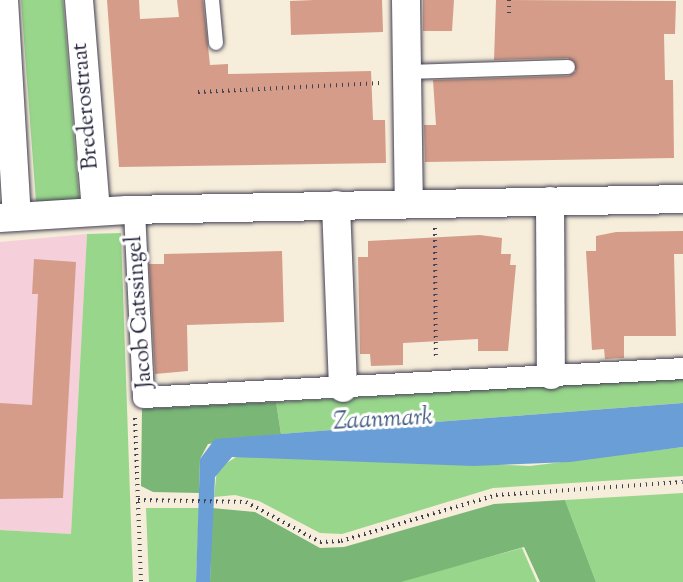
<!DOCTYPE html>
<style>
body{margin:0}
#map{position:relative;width:683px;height:582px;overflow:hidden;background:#f6eddb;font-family:"Sorts Mill Goudy",serif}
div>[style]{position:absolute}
.built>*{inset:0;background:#f5cfd9}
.green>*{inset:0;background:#98d68b}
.forest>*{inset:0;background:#7ab777}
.water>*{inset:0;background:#6a9ed6}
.building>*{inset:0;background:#d59d89}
.path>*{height:4px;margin-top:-2px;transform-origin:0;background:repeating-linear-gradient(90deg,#424053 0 1.5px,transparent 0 6px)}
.roads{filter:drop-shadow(0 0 2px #424053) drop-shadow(0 0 2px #424053)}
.service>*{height:14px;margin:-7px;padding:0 7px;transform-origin:7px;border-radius:7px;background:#fff}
.pedestrian>*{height:21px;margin:-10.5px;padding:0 10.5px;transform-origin:10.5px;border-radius:10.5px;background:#fff}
.minor>*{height:28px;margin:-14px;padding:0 14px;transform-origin:14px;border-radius:14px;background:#fff}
span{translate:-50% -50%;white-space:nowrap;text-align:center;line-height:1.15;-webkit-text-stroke:6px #fff;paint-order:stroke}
.street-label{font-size:22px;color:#22223b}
.water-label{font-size:24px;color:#425a81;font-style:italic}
</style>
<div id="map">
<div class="built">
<div style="clip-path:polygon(87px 234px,71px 534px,0 530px,0 242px)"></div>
</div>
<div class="green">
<div style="clip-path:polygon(21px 0,63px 0,79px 199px,36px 202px)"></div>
<div style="clip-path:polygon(121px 233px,133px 582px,0 582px,0 530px,71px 534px,87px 234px)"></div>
<div style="clip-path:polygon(683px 378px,683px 403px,281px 434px,276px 402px)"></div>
<div style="clip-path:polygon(683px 447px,683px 476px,493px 488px,342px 534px,320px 533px,259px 501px,235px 495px,214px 497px,217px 469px,241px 454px,530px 466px)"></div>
<div style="clip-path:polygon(683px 493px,683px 582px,596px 582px,565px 500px)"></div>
<div style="clip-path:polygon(146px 508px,199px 508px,196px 582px,149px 582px)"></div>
<div style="clip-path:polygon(522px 548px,537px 582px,396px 582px)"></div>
</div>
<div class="forest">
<div style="clip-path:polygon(276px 402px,281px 434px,208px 444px,200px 459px,199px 493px,153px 492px,141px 486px,142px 409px)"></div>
<div style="clip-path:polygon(565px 500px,596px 582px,540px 582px,524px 547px,401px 582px,210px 582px,212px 508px,255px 512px,320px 548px,344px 547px,494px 504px)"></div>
</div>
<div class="water">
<div style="clip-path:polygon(683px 403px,683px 447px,570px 462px,473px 466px,232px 457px,215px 477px,210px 582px,196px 582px,200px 459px,215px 439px)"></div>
</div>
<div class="building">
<div style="clip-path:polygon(107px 0,139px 0,140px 19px,179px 17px,177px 0,203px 0,210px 65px,228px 64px,228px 74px,371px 71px,373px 120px,385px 120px,386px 163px,119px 167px)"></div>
<div style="clip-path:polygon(314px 0,382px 0,383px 32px,291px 35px,290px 1px)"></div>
<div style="clip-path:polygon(423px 0,454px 0,452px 31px,423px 31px)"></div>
<div style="clip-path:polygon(496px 0,676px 1px,675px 34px,664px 34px,665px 80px,673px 80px,674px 158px,425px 162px,424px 125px,436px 125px,433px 80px,568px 76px,576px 71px,568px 58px,494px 60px)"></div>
<div style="clip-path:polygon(683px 231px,683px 254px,674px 254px,676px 336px,624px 336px,624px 358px,605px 359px,604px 349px,592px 350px,586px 251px,596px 251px,596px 236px,616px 232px)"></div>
<div style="clip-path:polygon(480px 235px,502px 238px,501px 254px,511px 254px,510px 265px,516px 265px,508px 351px,478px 351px,478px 339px,403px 343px,403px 365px,371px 366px,370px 354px,360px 354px,358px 257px,368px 257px,368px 241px)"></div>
<div style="clip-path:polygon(282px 251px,284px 322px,187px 325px,188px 371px,155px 374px,149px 264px,164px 264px,164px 254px)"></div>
<div style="clip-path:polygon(34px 259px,76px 262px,63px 498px,0 499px,0 403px,32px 405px,38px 294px,32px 294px)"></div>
</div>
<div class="path">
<div style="left:509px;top:0;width:14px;rotate:90deg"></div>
<div style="left:198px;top:92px;width:183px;rotate:-2.8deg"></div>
<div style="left:435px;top:228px;width:131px;rotate:89.6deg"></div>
<div style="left:135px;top:418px;width:164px;rotate:87.9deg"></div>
<div style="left:138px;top:500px;width:108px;rotate:1.1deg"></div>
<div style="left:246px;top:502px;width:84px;rotate:28.4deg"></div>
<div style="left:320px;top:542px;width:21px;rotate:-3deg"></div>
<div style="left:341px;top:541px;width:162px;rotate:-16.5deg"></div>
<div style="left:496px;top:495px;width:187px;rotate:-4deg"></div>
</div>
<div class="roads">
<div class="service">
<div style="left:212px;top:0;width:43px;rotate:84.7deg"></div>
<div style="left:406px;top:72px;width:162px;rotate:-1.8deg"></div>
</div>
<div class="pedestrian">
<div style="left:134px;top:211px;width:186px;rotate:87.2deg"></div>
<div style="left:143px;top:397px;width:541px;rotate:-3.07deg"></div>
</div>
<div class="minor">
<div style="left:4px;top:0;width:217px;rotate:86.6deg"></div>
<div style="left:79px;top:0;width:212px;rotate:85.4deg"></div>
<div style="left:406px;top:0;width:204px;rotate:89.2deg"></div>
<div style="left:550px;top:201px;width:174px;rotate:89.7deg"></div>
<div style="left:336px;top:205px;width:183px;rotate:87.8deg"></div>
<div style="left:0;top:218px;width:127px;rotate:-3.6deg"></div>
<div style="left:127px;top:210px;width:556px;rotate:-1.13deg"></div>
</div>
</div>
<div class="street-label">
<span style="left:87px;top:106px;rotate:-95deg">Brederostraat</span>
<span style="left:141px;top:312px;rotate:-94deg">Jacob Catssingel</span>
</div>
<div class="water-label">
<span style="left:383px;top:421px;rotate:-3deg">Zaanmark</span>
</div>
</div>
